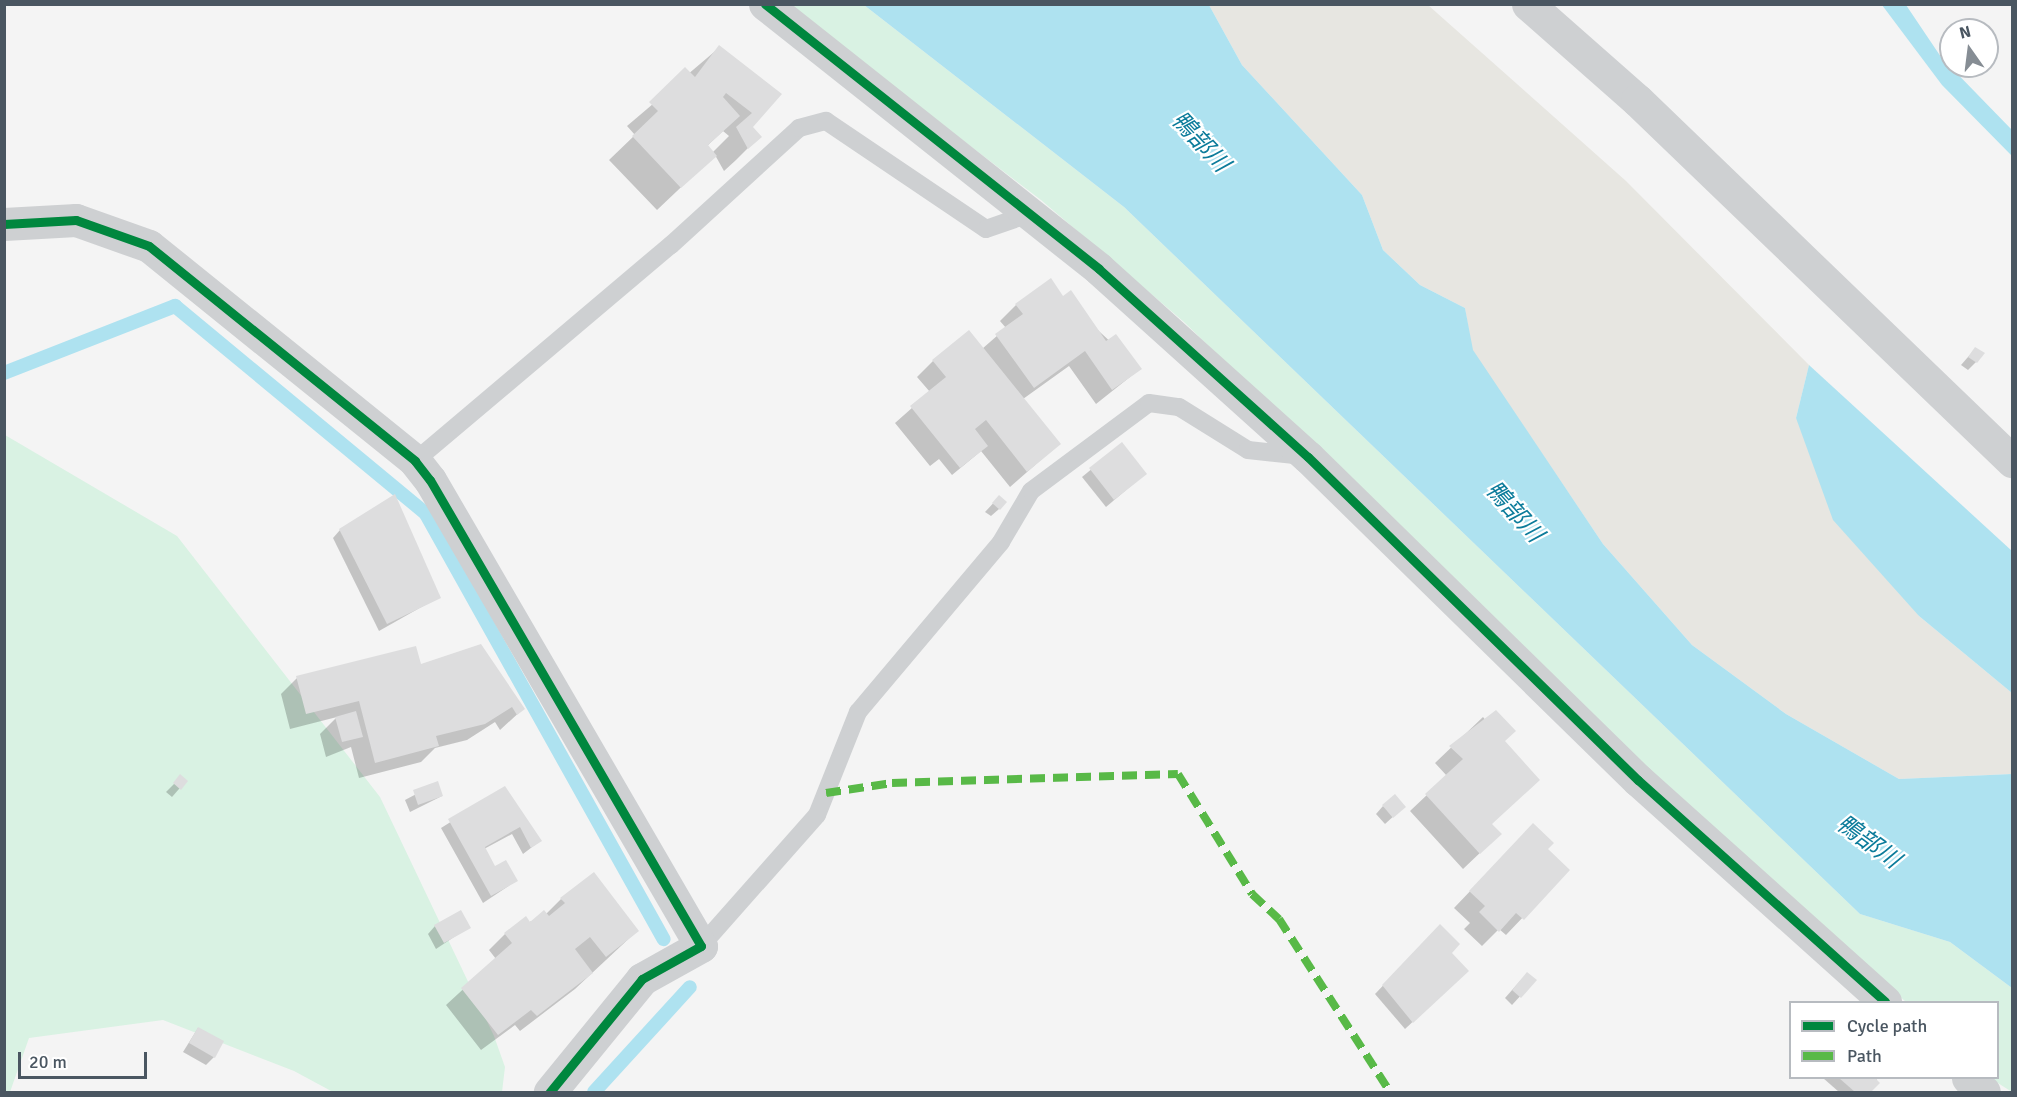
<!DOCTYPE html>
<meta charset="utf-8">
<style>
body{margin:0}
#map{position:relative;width:2017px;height:1097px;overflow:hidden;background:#f4f4f4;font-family:Signika,"Noto Sans JP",sans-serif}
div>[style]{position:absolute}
.green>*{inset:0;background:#d9f2e3}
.sand>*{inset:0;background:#e7e6e1}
.water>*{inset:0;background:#aee2f0}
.shadow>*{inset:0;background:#0003}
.stream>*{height:14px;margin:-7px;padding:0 7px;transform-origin:7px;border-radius:7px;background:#aee2f0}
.building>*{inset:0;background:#ddddde}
.lane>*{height:18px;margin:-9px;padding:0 9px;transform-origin:9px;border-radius:9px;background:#ced0d2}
.street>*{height:33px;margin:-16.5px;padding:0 16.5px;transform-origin:16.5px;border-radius:16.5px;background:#ced0d2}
.quiet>*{height:8px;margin-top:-4px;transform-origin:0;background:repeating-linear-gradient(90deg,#58b947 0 15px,transparent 0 23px)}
.cycleway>*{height:9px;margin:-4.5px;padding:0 4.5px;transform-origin:4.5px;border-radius:4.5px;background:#00873e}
span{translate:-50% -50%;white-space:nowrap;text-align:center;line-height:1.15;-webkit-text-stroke:4.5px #fff;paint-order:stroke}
.water-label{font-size:24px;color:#0c7c9b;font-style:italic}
.frame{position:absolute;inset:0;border:6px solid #4a5661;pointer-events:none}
.legend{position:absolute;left:1789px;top:1001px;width:210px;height:78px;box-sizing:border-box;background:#fff;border:2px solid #b7bbc0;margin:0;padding:8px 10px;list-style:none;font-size:18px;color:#4a5661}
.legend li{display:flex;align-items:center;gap:12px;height:30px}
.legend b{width:30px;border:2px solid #b7bbc0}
.north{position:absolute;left:1939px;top:18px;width:60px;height:60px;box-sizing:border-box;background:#fff;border:2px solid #b7bbc0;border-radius:50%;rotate:346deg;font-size:16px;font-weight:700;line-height:24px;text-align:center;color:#4a5661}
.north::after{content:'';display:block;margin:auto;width:21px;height:27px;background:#868d94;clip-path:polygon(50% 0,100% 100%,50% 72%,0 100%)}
.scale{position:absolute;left:18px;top:1052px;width:129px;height:27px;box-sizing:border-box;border:3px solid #4a5661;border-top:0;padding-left:8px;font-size:18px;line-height:21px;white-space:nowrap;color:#4a5661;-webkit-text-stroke:4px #fff;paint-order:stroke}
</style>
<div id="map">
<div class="green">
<div style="clip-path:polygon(786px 5px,864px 5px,1124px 207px,1860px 914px,1950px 942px,2012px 988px,2012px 1092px,1990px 1078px,1998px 1078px,1998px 1002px,1906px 1002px,1648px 773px,1184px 322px,1041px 200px)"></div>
<div style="clip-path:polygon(5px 435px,177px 536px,380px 797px,494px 1036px,505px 1067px,502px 1092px,333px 1092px,294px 1071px,163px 1020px,29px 1038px,10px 1092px,5px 1092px)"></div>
</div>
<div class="sand">
<div style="clip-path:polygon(1209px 5px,1428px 5px,1626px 181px,1809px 365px,1796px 418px,1919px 616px,2012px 693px,2012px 774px,1899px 779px,1786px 714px,1692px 645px,1603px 544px,1472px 350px,1465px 308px,1420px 285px,1383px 250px,1362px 195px,1242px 65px)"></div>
</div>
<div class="water">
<div style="clip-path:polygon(864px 5px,1209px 5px,1242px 65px,1362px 195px,1383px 250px,1420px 285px,1465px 308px,1473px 350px,1603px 544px,1692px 645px,1786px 714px,1899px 779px,2012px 774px,2012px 988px,1950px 942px,1860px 914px,1124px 207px)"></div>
<div style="clip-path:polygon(1882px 5px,1906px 5px,1941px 57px,2012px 130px,2012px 156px,1942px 85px)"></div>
<div style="clip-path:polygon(1809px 365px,2012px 551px,2012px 693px,1919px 616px,1833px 520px,1796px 418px)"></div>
</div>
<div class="shadow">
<div style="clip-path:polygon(evenodd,720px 47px,780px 94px,751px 127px,759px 137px,736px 160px,724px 171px,715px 155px,657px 210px,609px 160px,635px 135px,627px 126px,720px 47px,723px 131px,729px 136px,712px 153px,707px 146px,723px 131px)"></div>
<div style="clip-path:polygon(1063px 298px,1140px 369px,1096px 404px,1069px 366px,1023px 399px,1059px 444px,1010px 487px,981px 451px,952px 475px,939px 459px,930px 466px,895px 423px,930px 392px,917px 377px,933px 361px,982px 349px,1006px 328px,1000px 321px,1016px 305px)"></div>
<div style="clip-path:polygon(1975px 349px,1976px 362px,1968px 370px,1961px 365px)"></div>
<div style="clip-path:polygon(1122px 444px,1145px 474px,1106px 507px,1082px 477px)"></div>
<div style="clip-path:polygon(999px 497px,999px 509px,991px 516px,985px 512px)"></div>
<div style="clip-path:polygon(340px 530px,439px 597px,379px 631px,333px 538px)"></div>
<div style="clip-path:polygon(420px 666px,523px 709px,500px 730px,495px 722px,467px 740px,435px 748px,421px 762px,359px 778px,351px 747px,326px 757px,320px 734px,337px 717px,290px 729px,281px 694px,297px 678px)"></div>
<div style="clip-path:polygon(1483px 717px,1503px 742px,1483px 850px,1463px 869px,1410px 811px,1447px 776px,1435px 763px)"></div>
<div style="clip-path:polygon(181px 777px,186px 781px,172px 797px,166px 792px)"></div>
<div style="clip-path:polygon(437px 783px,442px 796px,410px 812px,405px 800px)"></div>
<div style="clip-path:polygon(505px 788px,540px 841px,523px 854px,512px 834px,484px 849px,494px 868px,516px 881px,483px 903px,441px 828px)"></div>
<div style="clip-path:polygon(1383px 806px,1396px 814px,1385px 824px,1376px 814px)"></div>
<div style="clip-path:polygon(1518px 841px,1546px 849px,1568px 870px,1506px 935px,1499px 929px,1482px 946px,1464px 929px,1470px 923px,1454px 908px)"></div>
<div style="clip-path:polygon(561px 899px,637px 931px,575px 989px,520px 1031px,515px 1025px,481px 1050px,446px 1005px,496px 959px,489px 950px,505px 934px,546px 914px)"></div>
<div style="clip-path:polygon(435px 926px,469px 927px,436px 949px,428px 934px)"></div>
<div style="clip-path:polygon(1440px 926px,1460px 978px,1405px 1029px,1375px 994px)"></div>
<div style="clip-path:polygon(1535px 980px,1512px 1005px,1505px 998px,1520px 981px)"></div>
<div style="clip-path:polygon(198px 1028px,214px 1057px,206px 1065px,183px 1052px)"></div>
<div style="clip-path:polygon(1823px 1078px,1876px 1078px,1878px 1083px,1869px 1092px,1839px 1092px)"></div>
</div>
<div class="stream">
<div style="left:4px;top:373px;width:184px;rotate:-21.4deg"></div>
<div style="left:175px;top:306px;width:326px;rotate:39.6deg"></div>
<div style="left:426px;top:514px;width:487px;rotate:60.8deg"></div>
<div style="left:594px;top:1092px;width:142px;rotate:-47.6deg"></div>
</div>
<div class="building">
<div style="clip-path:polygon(719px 45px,782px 94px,753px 127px,762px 137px,748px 149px,736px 127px,752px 113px,726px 93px,723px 97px,740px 116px,708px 145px,717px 156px,681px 188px,632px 136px,658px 111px,649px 102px,685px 67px,695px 77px)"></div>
<div style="clip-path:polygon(1051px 278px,1063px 296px,1071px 290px,1106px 341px,1116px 334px,1142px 369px,1112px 390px,1085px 351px,1034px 388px,995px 334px,1023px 314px,1015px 304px)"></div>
<div style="clip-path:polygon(969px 330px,1061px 444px,1027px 472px,986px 420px,975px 429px,988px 446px,960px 468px,910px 406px,946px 377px,932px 360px)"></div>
<div style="clip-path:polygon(1975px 347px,1985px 353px,1977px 363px,1968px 357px)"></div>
<div style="clip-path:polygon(1122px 442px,1147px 474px,1114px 500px,1089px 468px)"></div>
<div style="clip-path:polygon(395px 494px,441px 598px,387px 624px,339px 529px)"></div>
<div style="clip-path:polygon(999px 495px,1007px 502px,1000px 510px,992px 503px)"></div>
<div style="clip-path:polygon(481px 644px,525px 709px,517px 715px,512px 707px,485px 724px,436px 736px,439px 746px,375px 763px,359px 701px,306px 714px,296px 676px,416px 646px,421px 664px)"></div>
<div style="clip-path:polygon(1496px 710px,1516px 731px,1505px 741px,1540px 780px,1492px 824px,1502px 834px,1480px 854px,1425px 794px,1463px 759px,1449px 746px)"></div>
<div style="clip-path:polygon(356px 711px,363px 737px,342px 742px,335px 717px)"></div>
<div style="clip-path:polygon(180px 774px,188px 781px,181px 790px,173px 783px)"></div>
<div style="clip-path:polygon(438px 781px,443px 796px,418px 805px,413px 790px)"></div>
<div style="clip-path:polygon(505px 786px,542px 841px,531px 848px,520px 827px,485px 847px,495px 866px,506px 860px,518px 881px,491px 896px,448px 819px)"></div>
<div style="clip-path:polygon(1395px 794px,1406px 807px,1393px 818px,1382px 805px)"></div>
<div style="clip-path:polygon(1533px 823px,1554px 843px,1548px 849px,1570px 870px,1524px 920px,1516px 913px,1499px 932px,1479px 912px,1485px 906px,1469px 891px)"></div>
<div style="clip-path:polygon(594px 872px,639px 931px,606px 957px,590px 937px,575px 949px,593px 973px,537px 1016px,531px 1010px,498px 1035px,461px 988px,512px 943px,504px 933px,526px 916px,530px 922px,544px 910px,549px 916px,565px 903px,560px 898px)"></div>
<div style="clip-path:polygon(461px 910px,471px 928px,444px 943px,434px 925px)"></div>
<div style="clip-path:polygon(1440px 924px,1460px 944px,1452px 953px,1469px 971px,1413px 1023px,1382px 985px)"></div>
<div style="clip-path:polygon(1527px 972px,1537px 980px,1521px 998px,1512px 990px)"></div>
<div style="clip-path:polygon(198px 1027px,224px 1041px,215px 1058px,189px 1043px)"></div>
<div style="clip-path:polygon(1839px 1078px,1875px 1078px,1880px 1083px,1871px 1092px,1855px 1092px)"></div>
</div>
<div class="lane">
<div style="left:415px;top:461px;width:335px;rotate:-40.2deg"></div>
<div style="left:671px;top:245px;width:173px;rotate:-42.4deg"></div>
<div style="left:799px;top:128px;width:28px;rotate:-15deg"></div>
<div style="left:826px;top:121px;width:193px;rotate:34deg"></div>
<div style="left:986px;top:229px;width:46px;rotate:-19.2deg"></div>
<div style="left:701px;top:946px;width:175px;rotate:-48.5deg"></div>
<div style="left:817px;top:815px;width:111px;rotate:-68.3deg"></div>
<div style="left:858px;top:712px;width:222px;rotate:-49.9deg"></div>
<div style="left:1001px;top:542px;width:59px;rotate:-59.5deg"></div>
<div style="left:1031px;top:491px;width:147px;rotate:-36.7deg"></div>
<div style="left:1149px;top:403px;width:30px;rotate:8deg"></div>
<div style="left:1179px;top:407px;width:81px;rotate:31.9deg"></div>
<div style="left:1248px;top:450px;width:54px;rotate:6.3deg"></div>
</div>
<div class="street">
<div style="left:765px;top:4px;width:426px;rotate:38.4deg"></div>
<div style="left:1099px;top:269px;width:281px;rotate:42deg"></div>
<div style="left:1308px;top:457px;width:462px;rotate:44.4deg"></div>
<div style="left:1638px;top:780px;width:332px;rotate:41.9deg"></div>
<div style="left:1528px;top:4px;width:145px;rotate:41.4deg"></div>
<div style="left:1637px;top:100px;width:521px;rotate:43.91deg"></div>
<div style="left:4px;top:224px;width:72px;rotate:-3.2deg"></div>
<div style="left:76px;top:220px;width:77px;rotate:19.6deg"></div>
<div style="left:149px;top:246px;width:342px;rotate:38.9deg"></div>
<div style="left:415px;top:461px;width:24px;rotate:52deg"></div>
<div style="left:430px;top:480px;width:539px;rotate:59.82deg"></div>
<div style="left:701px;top:946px;width:68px;rotate:150.8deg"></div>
<div style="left:642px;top:979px;width:146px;rotate:129.2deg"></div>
<div style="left:1968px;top:1078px;width:21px;rotate:41deg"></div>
</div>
<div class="quiet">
<div style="left:826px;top:793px;width:67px;rotate:-8.6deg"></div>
<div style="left:892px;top:783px;width:286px;rotate:-1.8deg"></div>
<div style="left:1178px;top:774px;width:141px;rotate:58.3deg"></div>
<div style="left:1252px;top:894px;width:37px;rotate:43deg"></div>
<div style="left:1279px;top:919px;width:206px;rotate:57.3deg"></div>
</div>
<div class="cycleway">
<div style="left:765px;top:4px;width:426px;rotate:38.4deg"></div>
<div style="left:1099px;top:269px;width:281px;rotate:42deg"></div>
<div style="left:1308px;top:457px;width:462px;rotate:44.4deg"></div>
<div style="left:1638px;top:780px;width:332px;rotate:41.9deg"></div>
<div style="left:4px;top:224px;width:72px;rotate:-3.2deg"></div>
<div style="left:76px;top:220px;width:77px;rotate:19.6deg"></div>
<div style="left:149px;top:246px;width:342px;rotate:38.9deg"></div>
<div style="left:415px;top:461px;width:24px;rotate:52deg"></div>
<div style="left:430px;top:480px;width:539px;rotate:59.82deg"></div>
<div style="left:701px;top:946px;width:68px;rotate:150.8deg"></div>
<div style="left:642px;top:979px;width:146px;rotate:129.2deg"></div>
</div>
<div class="water-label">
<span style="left:1200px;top:142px;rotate:47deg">鴨部川</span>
<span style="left:1514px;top:512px;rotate:48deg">鴨部川</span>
<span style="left:1868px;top:842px;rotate:36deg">鴨部川</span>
</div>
<div class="frame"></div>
<ul class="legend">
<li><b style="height:8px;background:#00873e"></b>Cycle path</li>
<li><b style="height:8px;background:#58b947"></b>Path</li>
</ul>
<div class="north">N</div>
<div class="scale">20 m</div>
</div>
